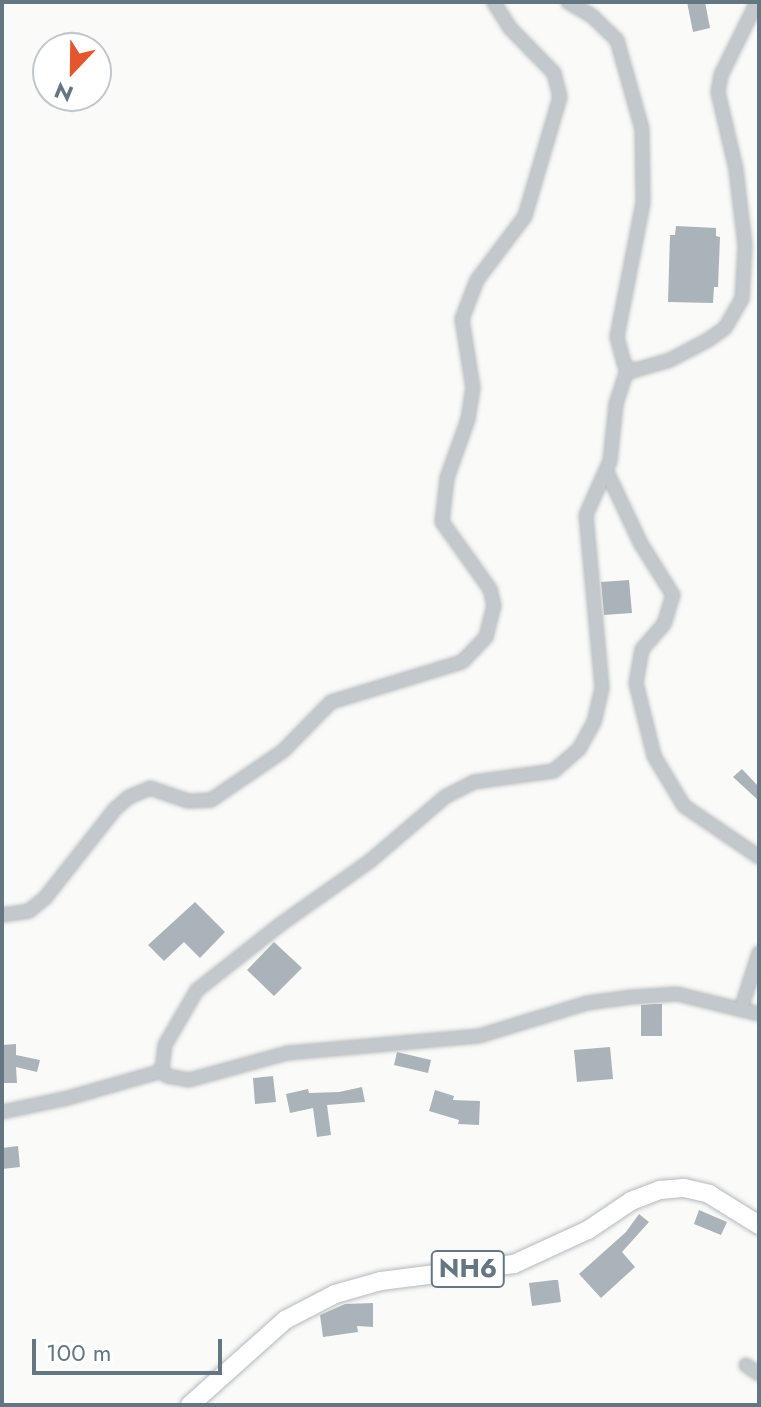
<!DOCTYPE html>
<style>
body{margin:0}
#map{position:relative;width:761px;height:1407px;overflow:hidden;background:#fafaf8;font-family:Jost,sans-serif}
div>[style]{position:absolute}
.building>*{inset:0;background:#aab3b9}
.roads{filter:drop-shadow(0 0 2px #b4b9bd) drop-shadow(0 0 2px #b4b9bd)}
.minor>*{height:12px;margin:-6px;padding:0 6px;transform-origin:6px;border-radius:6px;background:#c3c8cc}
.highway>*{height:18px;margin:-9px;padding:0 9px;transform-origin:9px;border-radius:9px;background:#fff}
span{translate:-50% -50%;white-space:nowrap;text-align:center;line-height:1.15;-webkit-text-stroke:8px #fff;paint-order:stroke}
.shield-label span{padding:2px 6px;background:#fff;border:2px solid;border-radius:6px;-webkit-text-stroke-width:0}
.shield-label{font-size:26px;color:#657683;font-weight:700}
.frame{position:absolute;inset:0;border:4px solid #657683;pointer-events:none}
.north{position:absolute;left:32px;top:32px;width:80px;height:80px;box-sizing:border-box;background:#fff;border:2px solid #c1c8cd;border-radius:50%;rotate:202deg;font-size:22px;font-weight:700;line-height:32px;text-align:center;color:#657683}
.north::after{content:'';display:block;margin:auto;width:28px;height:36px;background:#e4572e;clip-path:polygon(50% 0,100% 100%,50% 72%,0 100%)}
.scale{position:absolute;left:32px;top:1339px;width:190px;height:36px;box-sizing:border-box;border:4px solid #657683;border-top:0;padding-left:10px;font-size:24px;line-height:28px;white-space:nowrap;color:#657683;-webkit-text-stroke:6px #fff;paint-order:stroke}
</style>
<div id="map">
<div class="building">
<div style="clip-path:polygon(687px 2px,705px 2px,710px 28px,693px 32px)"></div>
<div style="clip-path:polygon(676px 226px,716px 228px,716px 236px,720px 237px,718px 287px,714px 287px,713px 303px,668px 302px,670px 235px,675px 235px)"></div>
<div style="clip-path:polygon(629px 580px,632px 613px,604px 615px,601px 582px)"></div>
<div style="clip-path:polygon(742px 769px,759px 787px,759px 801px,733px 777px)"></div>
<div style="clip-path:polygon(195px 902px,225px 932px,200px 958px,184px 942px,164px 961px,148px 945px)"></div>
<div style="clip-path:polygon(274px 942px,302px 968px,274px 996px,247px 970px)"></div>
<div style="clip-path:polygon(655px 1004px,662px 1004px,662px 1036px,641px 1036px,641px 1005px)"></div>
<div style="clip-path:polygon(16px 1044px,16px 1055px,40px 1060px,37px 1072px,16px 1067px,17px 1083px,2px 1083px,2px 1045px)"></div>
<div style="clip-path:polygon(610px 1047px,613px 1079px,577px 1082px,574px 1050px)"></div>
<div style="clip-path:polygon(397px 1052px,431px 1060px,428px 1073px,394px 1065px)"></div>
<div style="clip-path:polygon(273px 1076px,276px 1102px,255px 1104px,253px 1078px)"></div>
<div style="clip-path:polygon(362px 1087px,365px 1102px,327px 1105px,331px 1135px,317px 1137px,313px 1108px,290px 1113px,286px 1094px,308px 1089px,309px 1093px,339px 1092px)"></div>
<div style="clip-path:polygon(435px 1090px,454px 1096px,453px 1100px,480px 1101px,479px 1125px,458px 1124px,459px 1120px,429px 1111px)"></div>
<div style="clip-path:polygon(18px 1146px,20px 1167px,2px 1169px,2px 1148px)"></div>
<div style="clip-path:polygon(699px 1210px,727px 1222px,721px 1235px,694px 1224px)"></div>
<div style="clip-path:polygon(639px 1214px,649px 1222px,622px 1252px,635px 1267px,601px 1298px,579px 1274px,626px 1232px)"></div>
<div style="clip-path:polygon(554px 1280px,558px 1280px,561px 1302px,532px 1306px,529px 1283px)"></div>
<div style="clip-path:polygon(373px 1303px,373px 1327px,357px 1326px,358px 1332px,323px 1337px,320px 1315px,345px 1304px)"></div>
</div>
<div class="roads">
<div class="minor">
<div style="left:568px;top:2px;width:28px;rotate:30deg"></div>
<div style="left:592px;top:16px;width:35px;rotate:44deg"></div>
<div style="left:617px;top:40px;width:92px;rotate:74.3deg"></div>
<div style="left:642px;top:129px;width:74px;rotate:89.2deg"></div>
<div style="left:643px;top:203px;width:136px;rotate:101deg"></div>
<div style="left:617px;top:337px;width:28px;rotate:75deg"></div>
<div style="left:624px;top:364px;width:11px;rotate:41deg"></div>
<div style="left:632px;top:371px;width:37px;rotate:-16deg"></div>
<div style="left:668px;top:361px;width:45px;rotate:-27.7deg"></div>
<div style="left:708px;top:340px;width:21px;rotate:-35deg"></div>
<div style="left:725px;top:328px;width:34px;rotate:-60deg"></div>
<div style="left:742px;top:299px;width:54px;rotate:-86.8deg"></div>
<div style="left:745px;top:245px;width:77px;rotate:-96.8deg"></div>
<div style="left:736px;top:169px;width:79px;rotate:-103.2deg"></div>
<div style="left:718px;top:92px;width:17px;rotate:-80deg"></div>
<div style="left:721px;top:75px;width:81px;rotate:-63.7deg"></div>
<div style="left:627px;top:370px;width:36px;rotate:108deg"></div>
<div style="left:616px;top:404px;width:57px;rotate:96deg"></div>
<div style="left:610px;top:461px;width:59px;rotate:114deg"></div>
<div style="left:586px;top:515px;width:174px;rotate:84.7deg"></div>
<div style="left:602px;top:688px;width:35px;rotate:103deg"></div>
<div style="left:594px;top:722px;width:31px;rotate:119deg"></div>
<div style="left:579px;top:749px;width:33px;rotate:139deg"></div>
<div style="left:554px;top:771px;width:81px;rotate:172.2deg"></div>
<div style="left:474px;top:782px;width:33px;rotate:153deg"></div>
<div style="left:445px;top:797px;width:99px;rotate:139.5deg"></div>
<div style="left:370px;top:861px;width:109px;rotate:144.7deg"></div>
<div style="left:281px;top:924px;width:107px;rotate:141.8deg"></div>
<div style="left:197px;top:990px;width:64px;rotate:120.2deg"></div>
<div style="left:165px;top:1045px;width:26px;rotate:97deg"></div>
<div style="left:162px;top:1071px;width:7px;rotate:45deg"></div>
<div style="left:167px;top:1076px;width:22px;rotate:10deg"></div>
<div style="left:189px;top:1080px;width:103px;rotate:-15.3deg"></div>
<div style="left:288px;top:1053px;width:192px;rotate:-5.1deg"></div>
<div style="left:479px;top:1036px;width:113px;rotate:-17deg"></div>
<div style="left:587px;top:1003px;width:45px;rotate:-7.6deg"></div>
<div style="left:632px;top:997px;width:45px;rotate:-3.8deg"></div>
<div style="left:677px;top:994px;width:84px;rotate:13.7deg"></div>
<div style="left:606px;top:470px;width:82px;rotate:64.7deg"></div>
<div style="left:641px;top:544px;width:60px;rotate:57.9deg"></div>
<div style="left:673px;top:595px;width:30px;rotate:107deg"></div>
<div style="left:664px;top:624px;width:33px;rotate:131deg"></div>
<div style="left:642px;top:649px;width:35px;rotate:100deg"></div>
<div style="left:636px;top:683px;width:75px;rotate:76.1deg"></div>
<div style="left:654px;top:756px;width:58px;rotate:59deg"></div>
<div style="left:684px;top:806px;width:91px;rotate:34.2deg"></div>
<div style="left:2px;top:915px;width:27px;rotate:-8deg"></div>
<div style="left:29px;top:911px;width:21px;rotate:-39deg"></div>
<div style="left:45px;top:898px;width:113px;rotate:-51.8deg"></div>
<div style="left:115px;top:809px;width:18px;rotate:-41deg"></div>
<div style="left:129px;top:797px;width:23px;rotate:-23deg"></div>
<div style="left:150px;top:788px;width:40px;rotate:18.9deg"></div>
<div style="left:188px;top:801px;width:23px;rotate:-2deg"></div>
<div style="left:211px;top:800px;width:87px;rotate:-34.2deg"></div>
<div style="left:283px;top:751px;width:69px;rotate:-45.6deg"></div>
<div style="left:331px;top:702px;width:137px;rotate:-17deg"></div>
<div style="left:462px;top:662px;width:35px;rotate:-46deg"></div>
<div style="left:486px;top:637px;width:32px;rotate:-76deg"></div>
<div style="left:494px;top:606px;width:17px;rotate:-103deg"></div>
<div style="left:490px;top:589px;width:82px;rotate:-125.6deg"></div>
<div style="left:442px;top:522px;width:44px;rotate:-83.5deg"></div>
<div style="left:447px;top:478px;width:63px;rotate:-70.4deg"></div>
<div style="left:468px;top:419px;width:31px;rotate:-81deg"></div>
<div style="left:473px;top:388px;width:70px;rotate:-99.1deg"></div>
<div style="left:462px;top:319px;width:42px;rotate:-69deg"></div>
<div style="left:477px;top:280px;width:80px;rotate:-53.1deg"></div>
<div style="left:525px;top:216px;width:124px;rotate:-73.6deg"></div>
<div style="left:560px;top:97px;width:25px;rotate:-104deg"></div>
<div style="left:554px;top:73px;width:63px;rotate:-134.4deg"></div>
<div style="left:510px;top:28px;width:31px;rotate:-122deg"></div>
<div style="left:741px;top:1009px;width:59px;rotate:-72.2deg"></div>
<div style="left:2px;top:1112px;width:67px;rotate:-12deg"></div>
<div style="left:68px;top:1098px;width:98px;rotate:-16deg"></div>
<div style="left:746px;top:1365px;width:16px;rotate:35deg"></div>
</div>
<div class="highway">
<div style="left:190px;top:1405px;width:127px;rotate:-41.8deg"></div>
<div style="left:285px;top:1320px;width:56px;rotate:-27.5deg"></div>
<div style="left:335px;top:1294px;width:48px;rotate:-15.8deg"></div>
<div style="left:381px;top:1281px;width:134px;rotate:-7.3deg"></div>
<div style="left:514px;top:1264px;width:81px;rotate:-24.7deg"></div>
<div style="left:588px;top:1230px;width:52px;rotate:-34deg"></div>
<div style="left:631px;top:1201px;width:31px;rotate:-21deg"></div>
<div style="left:660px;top:1190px;width:24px;rotate:-5deg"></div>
<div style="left:684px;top:1188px;width:26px;rotate:13deg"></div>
<div style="left:709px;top:1194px;width:59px;rotate:31.8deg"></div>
</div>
</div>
<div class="shield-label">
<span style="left:468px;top:1269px">NH6</span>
</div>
<div class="frame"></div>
<div class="north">N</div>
<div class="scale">100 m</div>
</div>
